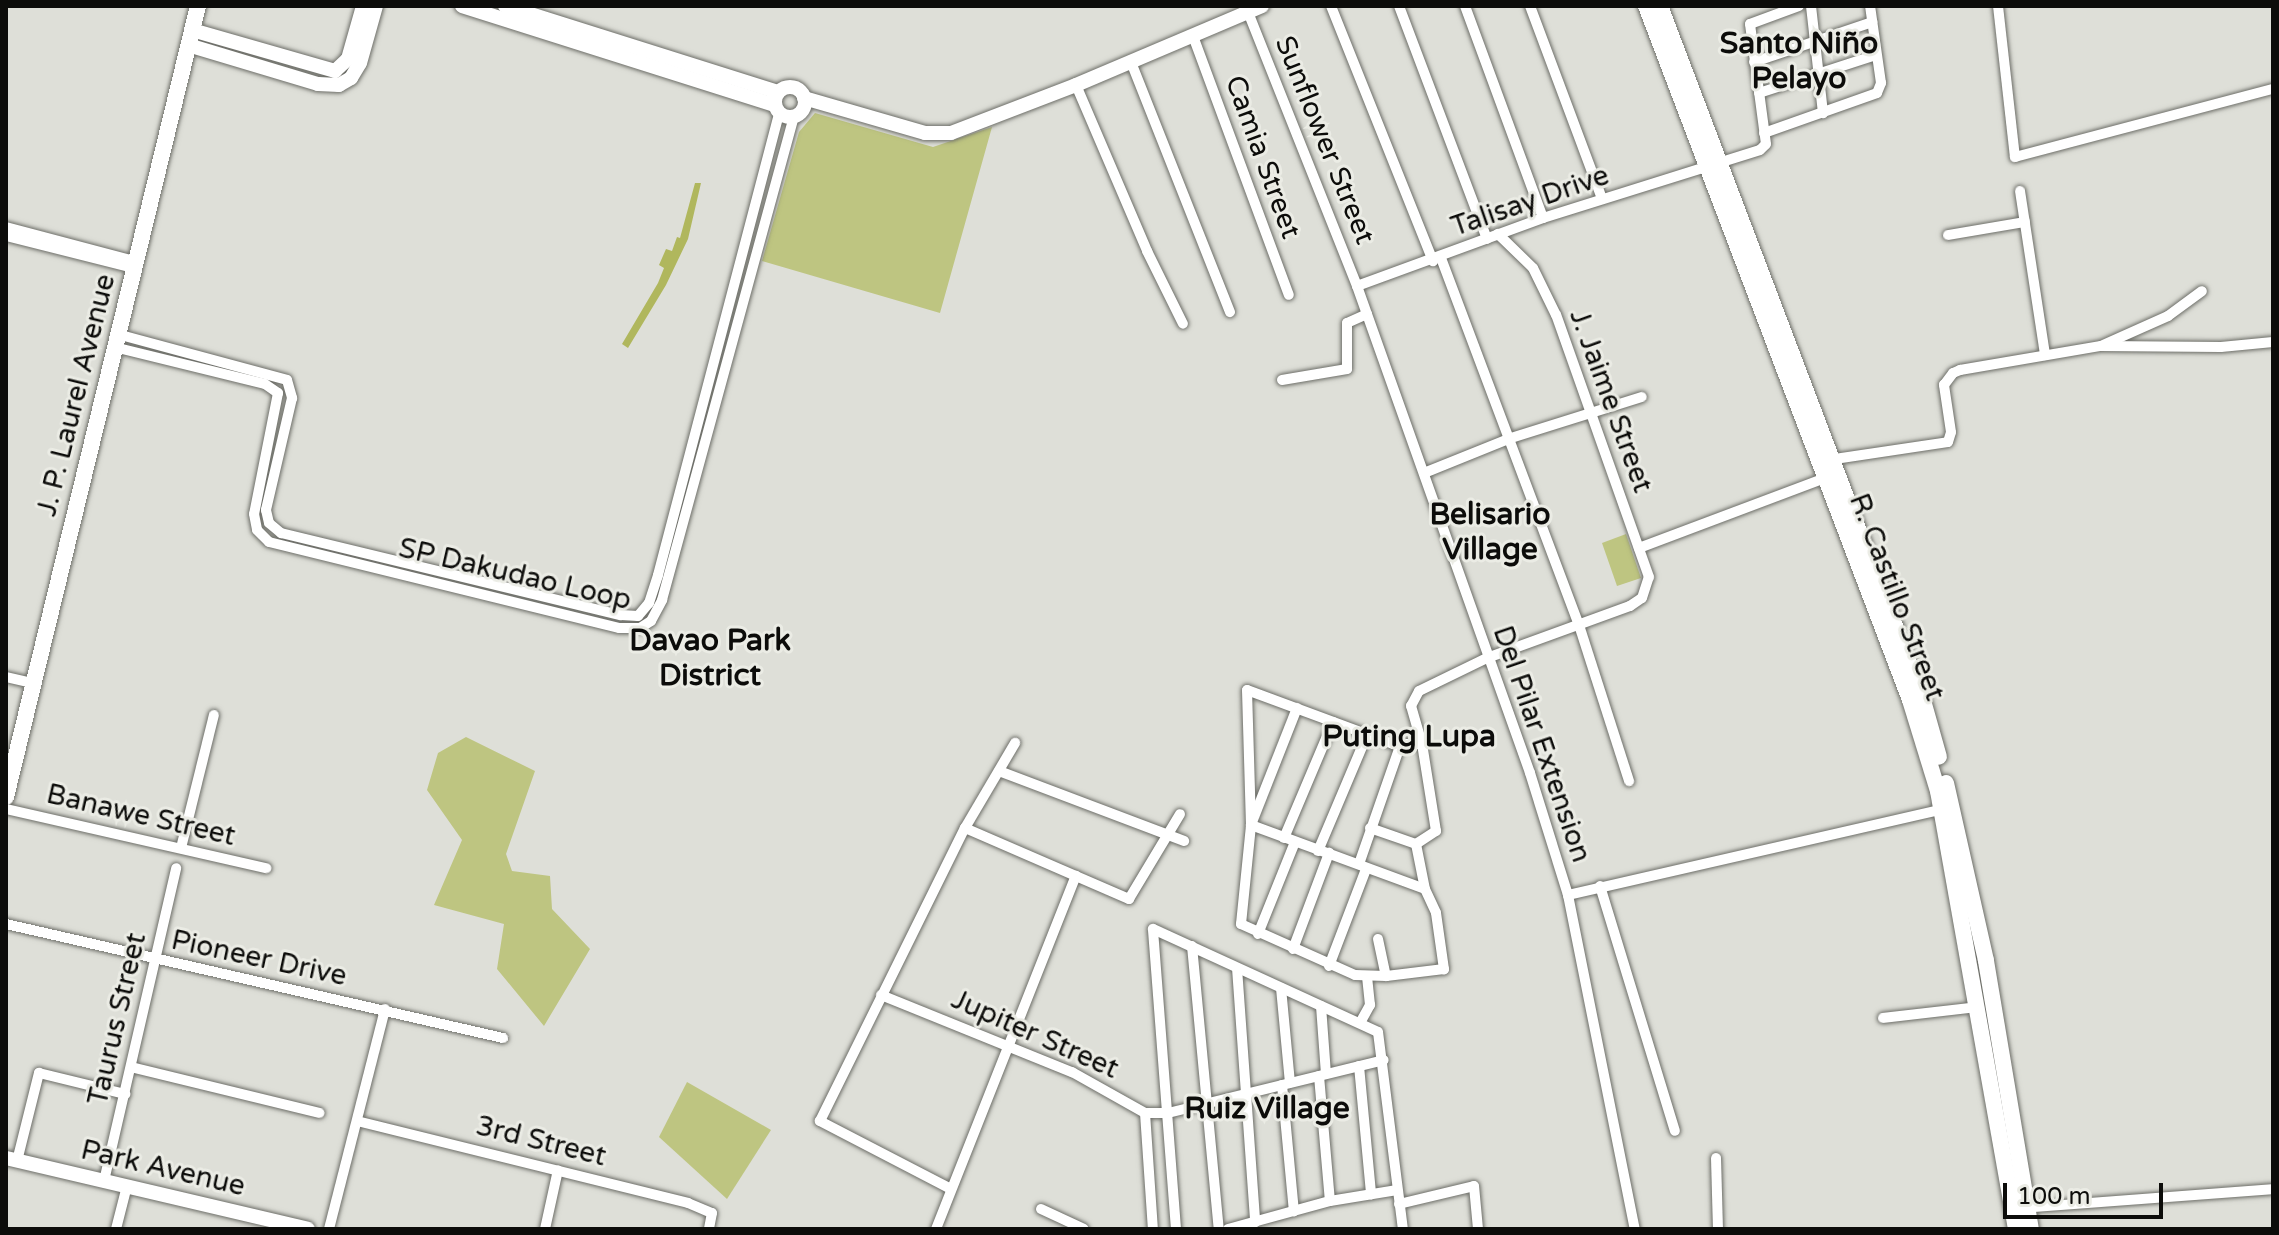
<!DOCTYPE html>
<meta charset="utf-8">
<style>
body{margin:0}
#map{position:relative;width:2279px;height:1235px;overflow:hidden;background:#dedfd8;font-family:"Varela Round",sans-serif}
div>[style]{position:absolute}
.green>*{inset:0;background:#bec581}
.water>*{inset:0;background:#b0b75d}
.roads{filter:drop-shadow(0 0 2px #6d6e68) drop-shadow(0 0 2px #6d6e68)}
.street>*{height:10px;margin:-5px;padding:0 5px;transform-origin:5px;border-radius:5px;background:#fff}
.secondary>*{height:14px;margin:-7px;padding:0 7px;transform-origin:7px;border-radius:7px;background:#fff}
.secondary>.ring{margin:-7px;padding:0;box-sizing:content-box;background:none;border:14px solid #fff;border-radius:50%}
.primary>*{height:16px;margin:-8px;padding:0 8px;transform-origin:8px;border-radius:8px;background:#fff}
span{translate:-50% -50%;white-space:nowrap;text-align:center;line-height:1.15;-webkit-text-stroke:6px #ebece5;paint-order:stroke}
.street-label{font-size:28px;color:#0c0c0a}
.neighbourhood-label{font-size:30px;color:#0c0c0a;font-weight:700}
.frame{position:absolute;inset:0;border:8px solid #0c0c0a;pointer-events:none}
.scale{position:absolute;left:2003px;top:1183px;width:160px;height:36px;box-sizing:border-box;border:4px solid #0c0c0a;border-top:0;padding-left:10px;font-size:24px;line-height:28px;white-space:nowrap;color:#0c0c0a;-webkit-text-stroke:6px #ebece5;paint-order:stroke}
</style>
<div id="map">
<div class="green">
<div style="clip-path:polygon(815px 113px,933px 147px,992px 127px,940px 313px,762px 261px,799px 132px)"></div>
<div style="clip-path:polygon(1626px 534px,1641px 578px,1617px 586px,1602px 543px)"></div>
<div style="clip-path:polygon(466px 737px,535px 771px,506px 854px,512px 871px,550px 876px,552px 909px,590px 949px,544px 1026px,497px 969px,504px 924px,434px 905px,462px 840px,427px 790px,438px 753px)"></div>
<div style="clip-path:polygon(687px 1082px,771px 1130px,727px 1199px,659px 1137px)"></div>
</div>
<div class="water">
<div style="clip-path:polygon(695px 183px,701px 183px,688px 239px,666px 285px,628px 348px,622px 344px,658px 283px,664px 268px,659px 265px,666px 249px,672px 251px,677px 237px,680px 238px)"></div>
</div>
<div class="roads">
<div class="street">
<div style="left:1331px;top:6px;width:275px;rotate:68.2deg"></div>
<div style="left:1399px;top:6px;width:249px;rotate:69.3deg"></div>
<div style="left:1465px;top:6px;width:226px;rotate:69.8deg"></div>
<div style="left:1530px;top:6px;width:206px;rotate:69.5deg"></div>
<div style="left:1811px;top:6px;width:108px;rotate:83.6deg"></div>
<div style="left:1998px;top:6px;width:152px;rotate:83.6deg"></div>
<div style="left:2015px;top:157px;width:267px;rotate:-14.8deg"></div>
<div style="left:1248px;top:12px;width:295px;rotate:68.3deg"></div>
<div style="left:1357px;top:286px;width:517px;rotate:70.44deg"></div>
<div style="left:1530px;top:773px;width:128px;rotate:72.7deg"></div>
<div style="left:1568px;top:895px;width:341px;rotate:78.7deg"></div>
<div style="left:1193px;top:36px;width:276px;rotate:69.7deg"></div>
<div style="left:1131px;top:62px;width:269px;rotate:68.4deg"></div>
<div style="left:1754px;top:62px;width:125px;rotate:-18.7deg"></div>
<div style="left:1076px;top:85px;width:181px;rotate:66.8deg"></div>
<div style="left:1147px;top:251px;width:81px;rotate:63.7deg"></div>
<div style="left:1759px;top:93px;width:123px;rotate:-18deg"></div>
<div style="left:1764px;top:133px;width:120px;rotate:-19.5deg"></div>
<div style="left:1877px;top:93px;width:11px;rotate:-68deg"></div>
<div style="left:1881px;top:83px;width:78px;rotate:-98.1deg"></div>
<div style="left:2020px;top:191px;width:166px;rotate:81.3deg"></div>
<div style="left:6px;top:227px;width:133px;rotate:14.8deg"></div>
<div style="left:1948px;top:235px;width:78px;rotate:-9.6deg"></div>
<div style="left:6px;top:236px;width:131px;rotate:14.1deg"></div>
<div style="left:1441px;top:258px;width:392px;rotate:69.4deg"></div>
<div style="left:1579px;top:625px;width:164px;rotate:72.2deg"></div>
<div style="left:1357px;top:286px;width:198px;rotate:-20.1deg"></div>
<div style="left:1543px;top:218px;width:227px;rotate:-17.4deg"></div>
<div style="left:1760px;top:150px;width:8px;rotate:-45deg"></div>
<div style="left:1766px;top:144px;width:121px;rotate:-97.6deg"></div>
<div style="left:1750px;top:24px;width:52px;rotate:-20.2deg"></div>
<div style="left:117px;top:334px;width:176px;rotate:15.1deg"></div>
<div style="left:287px;top:380px;width:19px;rotate:74deg"></div>
<div style="left:292px;top:398px;width:115px;rotate:103.1deg"></div>
<div style="left:266px;top:510px;width:13px;rotate:77deg"></div>
<div style="left:269px;top:523px;width:16px;rotate:40deg"></div>
<div style="left:281px;top:533px;width:350px;rotate:13.6deg"></div>
<div style="left:621px;top:615px;width:17px;rotate:3deg"></div>
<div style="left:638px;top:616px;width:17px;rotate:-50deg"></div>
<div style="left:649px;top:603px;width:29px;rotate:-72deg"></div>
<div style="left:658px;top:575px;width:478px;rotate:-75.3deg"></div>
<div style="left:2103px;top:345px;width:71px;rotate:-24deg"></div>
<div style="left:2168px;top:316px;width:42px;rotate:-36.3deg"></div>
<div style="left:114px;top:347px;width:155px;rotate:13.8deg"></div>
<div style="left:265px;top:384px;width:16px;rotate:35deg"></div>
<div style="left:278px;top:393px;width:123px;rotate:101.2deg"></div>
<div style="left:254px;top:514px;width:16px;rotate:79deg"></div>
<div style="left:257px;top:530px;width:17px;rotate:45deg"></div>
<div style="left:269px;top:542px;width:360px;rotate:13.8deg"></div>
<div style="left:619px;top:628px;width:21px"></div>
<div style="left:640px;top:628px;width:13px;rotate:-32deg"></div>
<div style="left:651px;top:621px;width:24px;rotate:-62deg"></div>
<div style="left:662px;top:600px;width:502px;rotate:-74.74deg"></div>
<div style="left:1282px;top:380px;width:66px;rotate:-9.6deg"></div>
<div style="left:1347px;top:369px;width:46px;rotate:-90deg"></div>
<div style="left:1347px;top:323px;width:22px;rotate:-24deg"></div>
<div style="left:1828px;top:460px;width:121px;rotate:-8.5deg"></div>
<div style="left:1948px;top:442px;width:10px;rotate:-73deg"></div>
<div style="left:1951px;top:432px;width:48px;rotate:-98.5deg"></div>
<div style="left:1944px;top:385px;width:15px;rotate:-53deg"></div>
<div style="left:1953px;top:373px;width:8px;rotate:-23deg"></div>
<div style="left:1960px;top:370px;width:143px;rotate:-9.7deg"></div>
<div style="left:2101px;top:346px;width:120px;rotate:0.5deg"></div>
<div style="left:2221px;top:347px;width:52px;rotate:-5.5deg"></div>
<div style="left:1424px;top:473px;width:94px;rotate:-21.9deg"></div>
<div style="left:1511px;top:438px;width:137px;rotate:-17.4deg"></div>
<div style="left:1639px;top:548px;width:202px;rotate:-20.6deg"></div>
<div style="left:6px;top:677px;width:28px;rotate:13deg"></div>
<div style="left:1297px;top:708px;width:126px;rotate:111.5deg"></div>
<div style="left:1251px;top:825px;width:185px;rotate:20.2deg"></div>
<div style="left:999px;top:771px;width:198px;rotate:20.7deg"></div>
<div style="left:6px;top:809px;width:267px;rotate:12.8deg"></div>
<div style="left:965px;top:828px;width:179px;rotate:23.4deg"></div>
<div style="left:1129px;top:899px;width:99px;rotate:-59deg"></div>
<div style="left:1370px;top:828px;width:49px;rotate:19.2deg"></div>
<div style="left:1416px;top:844px;width:46px;rotate:78.7deg"></div>
<div style="left:1425px;top:889px;width:26px;rotate:65deg"></div>
<div style="left:1436px;top:913px;width:57px;rotate:81.9deg"></div>
<div style="left:1444px;top:969px;width:58px;rotate:173.1deg"></div>
<div style="left:1386px;top:976px;width:31px;rotate:-178deg"></div>
<div style="left:1355px;top:975px;width:125px;rotate:-155.9deg"></div>
<div style="left:1241px;top:924px;width:100px;rotate:-84.2deg"></div>
<div style="left:1251px;top:825px;width:135px;rotate:-91.7deg"></div>
<div style="left:1247px;top:690px;width:156px;rotate:20.3deg"></div>
<div style="left:1393px;top:744px;width:29px"></div>
<div style="left:1284px;top:838px;width:126px;rotate:-67.1deg"></div>
<div style="left:1416px;top:844px;width:24px;rotate:-33deg"></div>
<div style="left:1436px;top:831px;width:88px;rotate:-99.1deg"></div>
<div style="left:1422px;top:744px;width:40px;rotate:-106deg"></div>
<div style="left:1411px;top:706px;width:17px;rotate:-62deg"></div>
<div style="left:1419px;top:691px;width:76px;rotate:-25.9deg"></div>
<div style="left:1487px;top:658px;width:152px;rotate:-20deg"></div>
<div style="left:1630px;top:606px;width:14px;rotate:-34deg"></div>
<div style="left:1642px;top:598px;width:22px;rotate:-72deg"></div>
<div style="left:1649px;top:577px;width:278px;rotate:-109.5deg"></div>
<div style="left:1556px;top:315px;width:52px;rotate:-116.1deg"></div>
<div style="left:1533px;top:268px;width:49px;rotate:-135.8deg"></div>
<div style="left:181px;top:848px;width:137px;rotate:-76.1deg"></div>
<div style="left:1318px;top:851px;width:126px;rotate:-67.1deg"></div>
<div style="left:1359px;top:864px;width:125px;rotate:-70.8deg"></div>
<div style="left:1600px;top:886px;width:256px;rotate:73deg"></div>
<div style="left:1568px;top:895px;width:389px;rotate:-12.9deg"></div>
<div style="left:6px;top:924px;width:510px;rotate:12.92deg"></div>
<div style="left:1258px;top:934px;width:99px;rotate:-68.1deg"></div>
<div style="left:1378px;top:939px;width:38px;rotate:78deg"></div>
<div style="left:1192px;top:946px;width:284px;rotate:84.6deg"></div>
<div style="left:1293px;top:949px;width:103px;rotate:-69.4deg"></div>
<div style="left:1329px;top:966px;width:104px;rotate:-69.1deg"></div>
<div style="left:1237px;top:968px;width:255px;rotate:85.9deg"></div>
<div style="left:1281px;top:988px;width:95px;rotate:84.6deg"></div>
<div style="left:881px;top:995px;width:206px;rotate:22deg"></div>
<div style="left:1072px;top:1072px;width:84px;rotate:29.3deg"></div>
<div style="left:1145px;top:1113px;width:23px"></div>
<div style="left:1168px;top:1113px;width:222px;rotate:-13.8deg"></div>
<div style="left:1321px;top:1006px;width:68px;rotate:85.8deg"></div>
<div style="left:1883px;top:1018px;width:96px;rotate:-6.6deg"></div>
<div style="left:1360px;top:1023px;width:21px;rotate:-61deg"></div>
<div style="left:1370px;top:1005px;width:28px;rotate:-96deg"></div>
<div style="left:1359px;top:1066px;width:129px;rotate:84.6deg"></div>
<div style="left:131px;top:1067px;width:194px;rotate:13.7deg"></div>
<div style="left:1319px;top:1076px;width:125px;rotate:85deg"></div>
<div style="left:1282px;top:1085px;width:127px;rotate:84.6deg"></div>
<div style="left:1145px;top:1113px;width:116px;rotate:86.1deg"></div>
<div style="left:357px;top:1121px;width:341px;rotate:13.9deg"></div>
<div style="left:688px;top:1203px;width:26px;rotate:23deg"></div>
<div style="left:712px;top:1213px;width:16px;rotate:101deg"></div>
<div style="left:1716px;top:1158px;width:71px;rotate:88.4deg"></div>
<div style="left:17px;top:1161px;width:91px;rotate:-76deg"></div>
<div style="left:39px;top:1073px;width:89px;rotate:13.7deg"></div>
<div style="left:104px;top:1181px;width:321px;rotate:-77deg"></div>
<div style="left:951px;top:1189px;width:148px;rotate:-152.6deg"></div>
<div style="left:820px;top:1121px;width:327px;rotate:-63.7deg"></div>
<div style="left:965px;top:828px;width:99px;rotate:-59.5deg"></div>
<div style="left:1399px;top:1204px;width:77px;rotate:-13.5deg"></div>
<div style="left:1474px;top:1186px;width:43px;rotate:84.7deg"></div>
<div style="left:2022px;top:1208px;width:252px;rotate:-4.3deg"></div>
<div style="left:1041px;top:1209px;width:47px;rotate:24.9deg"></div>
<div style="left:116px;top:1229px;width:44px;rotate:-75.7deg"></div>
<div style="left:329px;top:1229px;width:227px;rotate:-75.7deg"></div>
<div style="left:545px;top:1229px;width:60px;rotate:-77.6deg"></div>
<div style="left:936px;top:1229px;width:380px;rotate:-68.4deg"></div>
<div style="left:1176px;top:1229px;width:301px;rotate:-94.4deg"></div>
<div style="left:1153px;top:929px;width:247px;rotate:24.6deg"></div>
<div style="left:1378px;top:1032px;width:199px;rotate:82.8deg"></div>
<div style="left:1228px;top:1229px;width:106px;rotate:-15.4deg"></div>
<div style="left:1330px;top:1201px;width:68px;rotate:-9.3deg"></div>
</div>
<div class="secondary">
<div style="left:462px;top:6px;width:328px;rotate:17.6deg"></div>
<div style="left:505px;top:6px;width:286px;rotate:17.5deg"></div>
<div style="left:192px;top:30px;width:149px;rotate:16deg"></div>
<div style="left:335px;top:71px;width:18px;rotate:-43deg"></div>
<div style="left:348px;top:59px;width:55px;rotate:-74.2deg"></div>
<div style="left:188px;top:45px;width:136px;rotate:16.7deg"></div>
<div style="left:318px;top:84px;width:21px;rotate:3deg"></div>
<div style="left:339px;top:85px;width:14px;rotate:-30deg"></div>
<div style="left:351px;top:78px;width:17px;rotate:-59deg"></div>
<div style="left:360px;top:63px;width:59px;rotate:-74.3deg"></div>
<div class="ring" style="left:775px;top:87px;width:16px;height:16px"></div>
<div style="left:804px;top:98px;width:126px;rotate:16.1deg"></div>
<div style="left:925px;top:133px;width:26px"></div>
<div style="left:951px;top:133px;width:134px;rotate:-21deg"></div>
<div style="left:1076px;top:85px;width:202px;rotate:-23deg"></div>
<div style="left:6px;top:1158px;width:310px;rotate:13.2deg"></div>
</div>
<div class="primary">
<div style="left:1646px;top:6px;width:743px;rotate:69.17deg"></div>
<div style="left:1910px;top:700px;width:95px;rotate:72.9deg"></div>
<div style="left:1938px;top:791px;width:445px;rotate:79.9deg"></div>
<div style="left:1660px;top:6px;width:739px;rotate:69.24deg"></div>
<div style="left:1922px;top:697px;width:62px;rotate:74.2deg"></div>
<div style="left:1946px;top:783px;width:182px;rotate:77.3deg"></div>
<div style="left:1986px;top:961px;width:272px;rotate:80.5deg"></div>
<div style="left:6px;top:797px;width:814px;rotate:-76.36deg"></div>
</div>
</div>
<div class="street-label">
<span style="left:1325px;top:140px;rotate:68deg">Sunflower Street</span>
<span style="left:1263px;top:157px;rotate:70deg">Camia Street</span>
<span style="left:1530px;top:201px;rotate:-19deg">Talisay Drive</span>
<span style="left:76px;top:395px;rotate:-76deg">J. P. Laurel Avenue</span>
<span style="left:1611px;top:401px;rotate:70deg">J. Jaime Street</span>
<span style="left:515px;top:574px;rotate:13deg">SP Dakudao Loop</span>
<span style="left:1897px;top:597px;rotate:69deg">R. Castillo Street</span>
<span style="left:1542px;top:744px;rotate:71deg">Del Pilar Extension</span>
<span style="left:141px;top:815px;rotate:13deg">Banawe Street</span>
<span style="left:259px;top:958px;rotate:12deg">Pioneer Drive</span>
<span style="left:117px;top:1019px;rotate:-77deg">Taurus Street</span>
<span style="left:1035px;top:1034px;rotate:24deg">Jupiter Street</span>
<span style="left:541px;top:1141px;rotate:14deg">3rd Street</span>
<span style="left:163px;top:1168px;rotate:13deg">Park Avenue</span>
</div>
<div class="neighbourhood-label">
<span style="left:1799px;top:61px">Santo Niño<br>Pelayo</span>
<span style="left:1490px;top:532px">Belisario<br>Village</span>
<span style="left:710px;top:658px">Davao Park<br>District</span>
<span style="left:1409px;top:737px">Puting Lupa</span>
<span style="left:1267px;top:1109px">Ruiz Village</span>
</div>
<div class="frame"></div>
<div class="scale">100 m</div>
</div>
